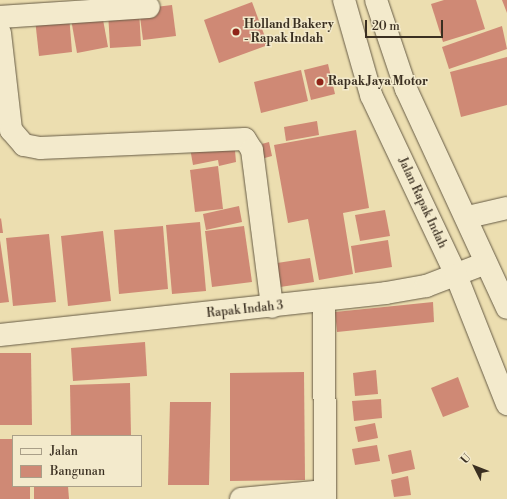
<!DOCTYPE html>
<style>
body{margin:0}
#map{position:relative;width:507px;height:499px;overflow:hidden;background:#ecdeb0;font-family:"Libre Bodoni",serif}
div>[style]{position:absolute}
.building>*{inset:0;background:#cf8975}
.roads{filter:drop-shadow(0 0 1px #665b45) drop-shadow(0 0 1px #665b45)}
.street>*{height:22px;margin:-11px;padding:0 11px;transform-origin:11px;border-radius:11px;background:#f3eacc}
.secondary>*{height:22px;margin:-11px;padding:0 11px;transform-origin:11px;border-radius:11px;background:#f3eacc}
.dots>*{width:11px;height:11px;translate:-50% -50%;box-sizing:border-box;border:2px solid #f3eacc;border-radius:50%}
span{translate:-50% -50%;white-space:nowrap;text-align:center;line-height:1.15;-webkit-text-stroke:3px #f3eacc;paint-order:stroke}
.poi-label{font-size:12px;color:#3a2f21;font-weight:700}
.left{translate:0 -50%;text-align:left}
.street-label{font-size:12px;color:#3a2f21}
.legend{position:absolute;left:12px;top:435px;width:130px;height:52px;box-sizing:border-box;background:#f3eacc;border:1px solid #a99f88;margin:0;padding:5px 7px;list-style:none;font-size:12px;color:#3a2f21}
.legend li{display:flex;align-items:center;gap:8px;height:20px}
.legend b{width:20px;border:1px solid #a99f88}
.north{position:absolute;left:455px;top:447px;width:40px;height:40px;-webkit-text-stroke:3px #f3eacc;paint-order:stroke;rotate:312deg;font-size:11px;font-weight:700;line-height:16px;text-align:center;color:#3a2f21}
.north::after{content:'';display:block;margin:auto;width:14px;height:18px;background:#3a2f21;clip-path:polygon(50% 0,100% 100%,50% 72%,0 100%)}
.scale{position:absolute;left:365px;top:20px;width:78px;height:18px;box-sizing:border-box;border:2px solid #3a2f21;border-top:0;padding-left:5px;font-size:12px;line-height:14px;white-space:nowrap;color:#3a2f21;-webkit-text-stroke:3px #f3eacc;paint-order:stroke}
</style>
<div id="map">
<div class="building">
<div style="clip-path:polygon(444px 0,476px 0,485px 29px,443px 42px,431px 4px)"></div>
<div style="clip-path:polygon(502px 0,507px 0,507px 13px)"></div>
<div style="clip-path:polygon(252px 2px,268px 45px,219px 63px,204px 20px)"></div>
<div style="clip-path:polygon(172px 5px,176px 36px,143px 40px,139px 9px)"></div>
<div style="clip-path:polygon(139px 9px,141px 46px,110px 48px,108px 11px)"></div>
<div style="clip-path:polygon(102px 14px,108px 47px,77px 53px,71px 19px)"></div>
<div style="clip-path:polygon(69px 15px,72px 52px,39px 56px,35px 19px)"></div>
<div style="clip-path:polygon(502px 26px,507px 49px,449px 69px,442px 47px)"></div>
<div style="clip-path:polygon(507px 57px,507px 105px,461px 117px,450px 72px)"></div>
<div style="clip-path:polygon(328px 64px,335px 94px,311px 100px,304px 70px)"></div>
<div style="clip-path:polygon(301px 70px,308px 101px,261px 113px,254px 82px)"></div>
<div style="clip-path:polygon(317px 121px,319px 135px,286px 141px,284px 127px)"></div>
<div style="clip-path:polygon(356px 130px,369px 208px,343px 213px,353px 274px,319px 280px,308px 219px,288px 223px,274px 145px)"></div>
<div style="clip-path:polygon(234px 139px,236px 162px,219px 166px,218px 160px,193px 165px,190px 148px)"></div>
<div style="clip-path:polygon(269px 142px,272px 156px,261px 159px,258px 145px)"></div>
<div style="clip-path:polygon(218px 166px,223px 209px,195px 212px,190px 170px)"></div>
<div style="clip-path:polygon(239px 206px,242px 222px,206px 230px,203px 214px)"></div>
<div style="clip-path:polygon(385px 210px,390px 236px,360px 241px,355px 215px)"></div>
<div style="clip-path:polygon(1px 218px,3px 233px,0 233px,0 219px)"></div>
<div style="clip-path:polygon(200px 222px,206px 291px,172px 294px,166px 225px)"></div>
<div style="clip-path:polygon(163px 226px,168px 289px,119px 294px,114px 230px)"></div>
<div style="clip-path:polygon(244px 226px,252px 282px,212px 287px,205px 231px)"></div>
<div style="clip-path:polygon(103px 231px,111px 301px,68px 306px,61px 236px)"></div>
<div style="clip-path:polygon(49px 234px,56px 302px,13px 306px,6px 238px)"></div>
<div style="clip-path:polygon(0 240px,9px 302px,0 303px)"></div>
<div style="clip-path:polygon(388px 240px,392px 267px,355px 273px,351px 246px)"></div>
<div style="clip-path:polygon(310px 258px,314px 282px,280px 287px,277px 263px)"></div>
<div style="clip-path:polygon(433px 302px,434px 322px,337px 332px,335px 312px)"></div>
<div style="clip-path:polygon(145px 342px,147px 376px,73px 381px,71px 348px)"></div>
<div style="clip-path:polygon(0 353px,31px 353px,32px 425px,0 425px)"></div>
<div style="clip-path:polygon(376px 370px,378px 394px,355px 396px,353px 373px)"></div>
<div style="clip-path:polygon(304px 372px,305px 480px,230px 481px,230px 373px)"></div>
<div style="clip-path:polygon(458px 377px,469px 407px,443px 417px,431px 388px)"></div>
<div style="clip-path:polygon(130px 383px,131px 436px,71px 436px,70px 385px)"></div>
<div style="clip-path:polygon(381px 399px,382px 418px,354px 421px,352px 401px)"></div>
<div style="clip-path:polygon(170px 402px,211px 402px,209px 485px,168px 485px)"></div>
<div style="clip-path:polygon(375px 423px,378px 438px,358px 442px,355px 427px)"></div>
<div style="clip-path:polygon(0 439px,13px 439px,13px 486px,30px 486px,30px 499px,0 499px)"></div>
<div style="clip-path:polygon(377px 445px,380px 461px,355px 465px,352px 449px)"></div>
<div style="clip-path:polygon(411px 450px,415px 469px,392px 474px,388px 455px)"></div>
<div style="clip-path:polygon(408px 476px,411px 495px,394px 497px,391px 480px)"></div>
<div style="clip-path:polygon(34px 486px,68px 486px,69px 499px,34px 499px)"></div>
</div>
<div class="roads">
<div class="street">
<div style="left:0;top:17px;width:149px;rotate:-3.8deg"></div>
<div style="left:0;top:33px;width:98px;rotate:83.5deg"></div>
<div style="left:11px;top:130px;width:20px;rotate:49deg"></div>
<div style="left:24px;top:145px;width:16px;rotate:11deg"></div>
<div style="left:40px;top:148px;width:205px;rotate:-2.5deg"></div>
<div style="left:245px;top:139px;width:13px;rotate:58deg"></div>
<div style="left:252px;top:150px;width:158px;rotate:82.7deg"></div>
<div style="left:468px;top:217px;width:40px;rotate:-13deg"></div>
<div style="left:324px;top:301px;width:198px;rotate:89.7deg"></div>
<div style="left:0;top:335px;width:388px;rotate:-6.2deg"></div>
<div style="left:386px;top:293px;width:41px;rotate:-9.9deg"></div>
<div style="left:426px;top:286px;width:64px;rotate:-21deg"></div>
<div style="left:241px;top:499px;width:84px;rotate:-5.4deg"></div>
</div>
<div class="secondary">
<div style="left:344px;top:0;width:99px;rotate:74.1deg"></div>
<div style="left:371px;top:95px;width:199px;rotate:64.7deg"></div>
<div style="left:456px;top:275px;width:139px;rotate:68.4deg"></div>
<div style="left:376px;top:0;width:94px;rotate:71.4deg"></div>
<div style="left:406px;top:89px;width:241px;rotate:65.2deg"></div>
</div>
</div>
<div class="dots">
<div style="left:236px;top:32px;background:#8f2418"></div>
<div style="left:320px;top:82px;background:#8f2418"></div>
</div>
<div class="poi-label">
<span class="left" style="left:244px;top:32px">Holland Bakery<br>- Rapak Indah</span>
<span class="left" style="left:328px;top:82px">Rapak Jaya Motor</span>
</div>
<div class="street-label">
<span style="left:422px;top:203px;rotate:65deg">Jalan Rapak Indah</span>
<span style="left:245px;top:310px;rotate:-6deg">Rapak Indah 3</span>
</div>
<ul class="legend">
<li><b style="height:5px;background:#f3eacc"></b>Jalan</li>
<li><b style="height:11px;background:#cf8975"></b>Bangunan</li>
</ul>
<div class="north">U</div>
<div class="scale">20 m</div>
</div>
